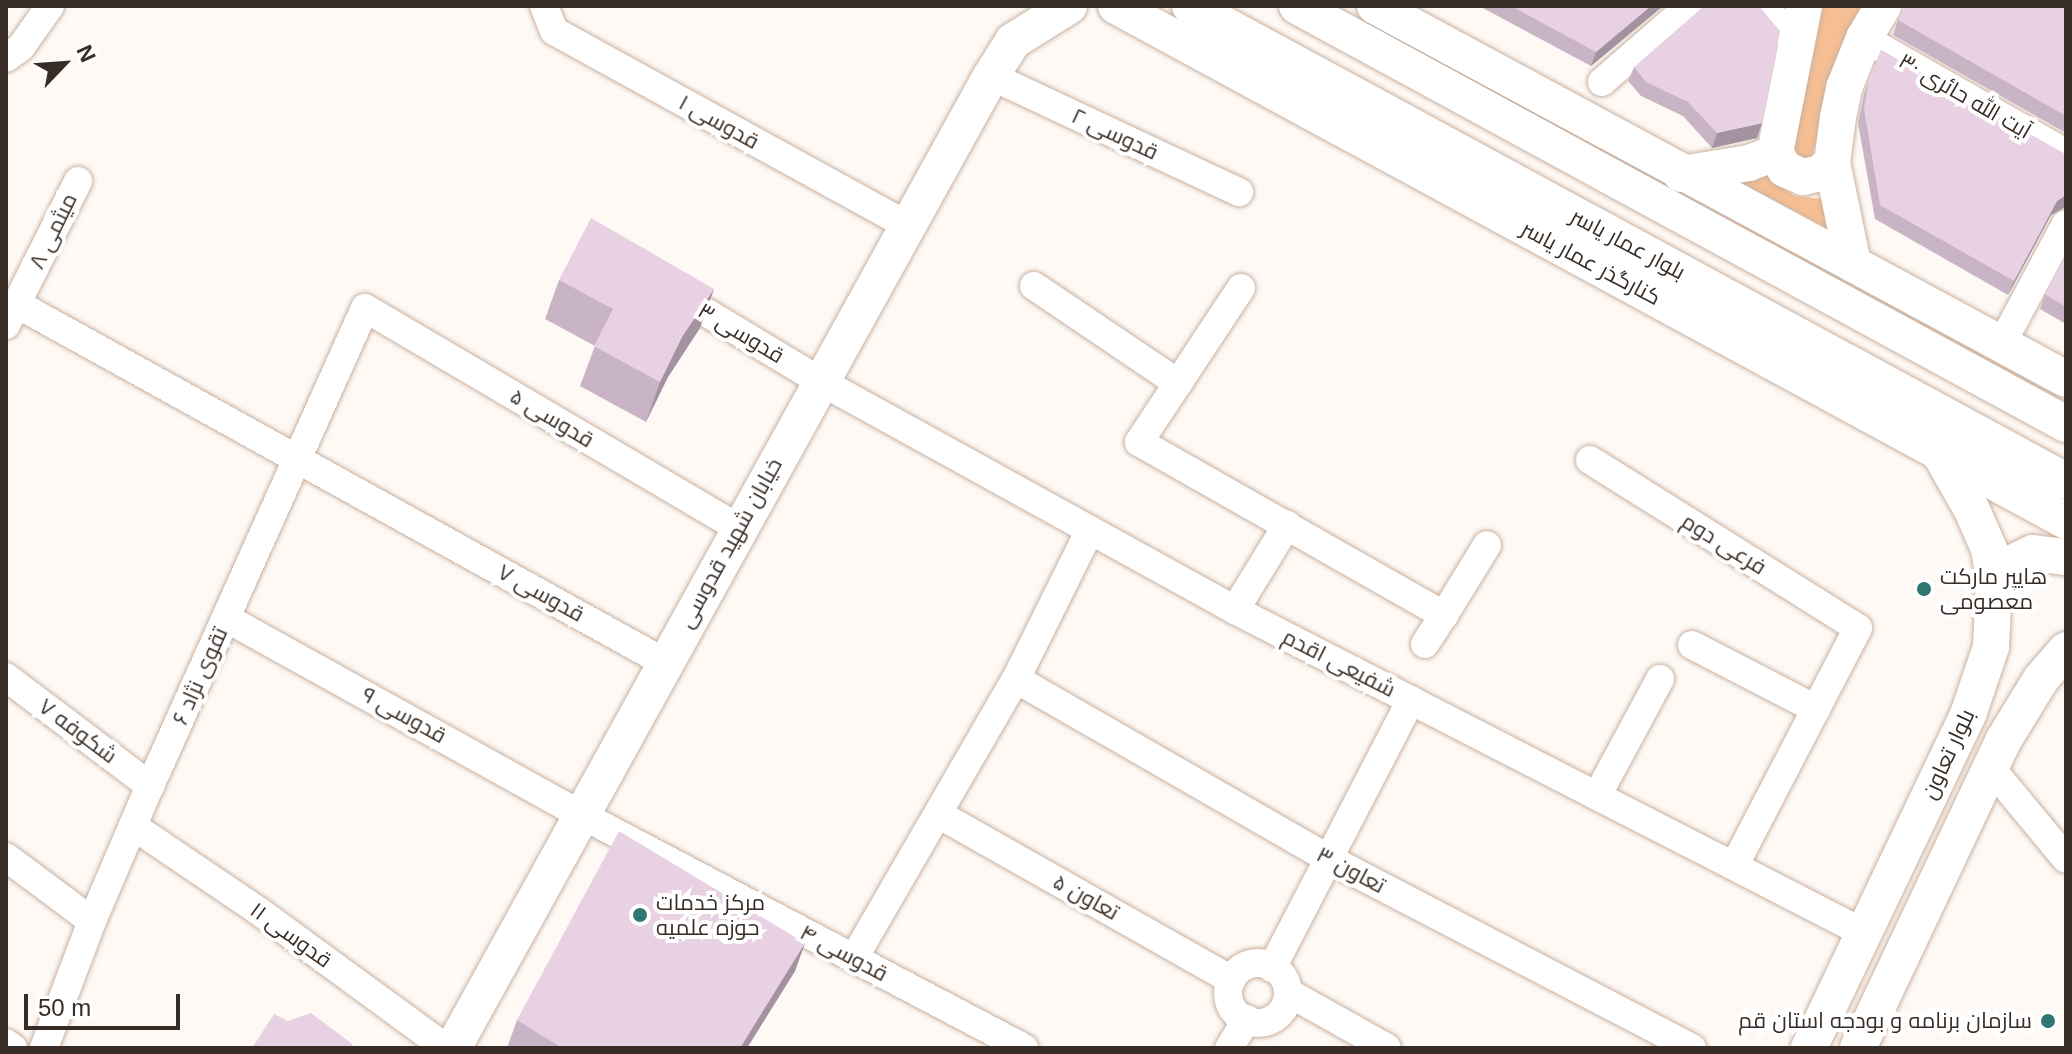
<!DOCTYPE html>
<meta charset="utf-8">
<style>
body{margin:0}
#map{position:relative;width:2072px;height:1054px;overflow:hidden;background:#fef9f5;font-family:Helvetica,Cairo,sans-serif}
div>[style]{position:absolute}
.green>*{inset:0;background:#f5be93}
.roads{filter:drop-shadow(0 0 2px #c9b19f) drop-shadow(0 0 2px #c9b19f)}
.minor>*{height:28px;margin:-14px;padding:0 14px;transform-origin:14px;border-radius:14px;background:#fff}
.minor>.ring{margin:-14px;padding:0;box-sizing:content-box;background:none;border:28px solid #fff;border-radius:50%}
.major>*{height:36px;margin:-18px;padding:0 18px;transform-origin:18px;border-radius:18px;background:#fff}
.wall>*{inset:0;background:#c8b4c4}
.shaded-wall>*{inset:0;background:#a392a0}
.building>*{inset:0;background:#e9d1e4}
.dots>*{width:22px;height:22px;translate:-50% -50%;box-sizing:border-box;border:4px solid #fff;border-radius:50%}
span{translate:-50% -50%;white-space:nowrap;text-align:center;line-height:1.15;-webkit-text-stroke:8px #fff;paint-order:stroke}
.street-label{font-size:22px;color:#372d26}
.poi-label{font-size:22px;color:#372d26}
.left{translate:0 -50%;text-align:left}
.right{translate:-100% -50%;text-align:right}
.frame{position:absolute;inset:0;border:8px solid #372d26;pointer-events:none}
.north{position:absolute;left:24px;top:24px;width:80px;height:80px;-webkit-text-stroke:6px #fff;paint-order:stroke;rotate:65deg;font-size:22px;font-weight:700;line-height:32px;text-align:center;color:#372d26}
.north::after{content:'';display:block;margin:auto;width:28px;height:36px;background:#372d26;clip-path:polygon(50% 0,100% 100%,50% 72%,0 100%)}
.scale{position:absolute;left:24px;top:994px;width:156px;height:36px;box-sizing:border-box;border:4px solid #372d26;border-top:0;padding-left:10px;font-size:24px;line-height:28px;white-space:nowrap;color:#372d26;-webkit-text-stroke:6px #fff;paint-order:stroke}
</style>
<div id="map">
<div class="green">
<div style="clip-path:polygon(1816px 6px,1869px 6px,1832px 77px,1811px 160px,1805px 162px,1795px 154px,1796px 105px)"></div>
<div style="clip-path:polygon(1764px 171px,1773px 182px,1795px 196px,1823px 199px,1836px 233px,1740px 182px)"></div>
</div>
<div class="roads">
<div class="minor">
<div style="left:544px;top:6px;width:27px;rotate:68deg"></div>
<div style="left:554px;top:31px;width:403px;rotate:28.8deg"></div>
<div style="left:1764px;top:6px;width:48px;rotate:50deg"></div>
<div style="left:1864px;top:38px;width:232px;rotate:29.7deg"></div>
<div style="left:6px;top:58px;width:19px;rotate:-36deg"></div>
<div style="left:21px;top:47px;width:50px;rotate:-54.7deg"></div>
<div style="left:991px;top:76px;width:274px;rotate:25.1deg"></div>
<div style="left:1602px;top:82px;width:116px;rotate:-41.1deg"></div>
<div style="left:1034px;top:286px;width:174px;rotate:34deg"></div>
<div style="left:1241px;top:288px;width:185px;rotate:123.5deg"></div>
<div style="left:1139px;top:442px;width:351px;rotate:29.6deg"></div>
<div style="left:1444px;top:615px;width:82px;rotate:-58.4deg"></div>
<div style="left:674px;top:293px;width:170px;rotate:31.1deg"></div>
<div style="left:820px;top:381px;width:474px;rotate:28.9deg"></div>
<div style="left:1235px;top:610px;width:707px;rotate:27.18deg"></div>
<div style="left:17px;top:304px;width:739px;rotate:28.96deg"></div>
<div style="left:6px;top:325px;width:161px;rotate:-63.4deg"></div>
<div style="left:2001px;top:345px;width:137px;rotate:-61.8deg"></div>
<div style="left:1590px;top:460px;width:316px;rotate:32.1deg"></div>
<div style="left:1858px;top:628px;width:268px;rotate:117.5deg"></div>
<div style="left:1235px;top:610px;width:100px;rotate:-58.5deg"></div>
<div style="left:226px;top:618px;width:405px;rotate:29deg"></div>
<div style="left:580px;top:814px;width:502px;rotate:27.79deg"></div>
<div style="left:1425px;top:644px;width:35px;rotate:-57deg"></div>
<div style="left:1692px;top:645px;width:140px;rotate:27.3deg"></div>
<div style="left:6px;top:677px;width:181px;rotate:37.1deg"></div>
<div style="left:1016px;top:679px;width:361px;rotate:29.9deg"></div>
<div style="left:1329px;top:859px;width:409px;rotate:27.5deg"></div>
<div style="left:1990px;top:767px;width:119px;rotate:50.4deg"></div>
<div style="left:1597px;top:796px;width:133px;rotate:-61.7deg"></div>
<div style="left:940px;top:815px;width:335px;rotate:29.5deg"></div>
<div style="left:133px;top:826px;width:153px;rotate:34.1deg"></div>
<div style="left:260px;top:912px;width:230px;rotate:36.2deg"></div>
<div style="left:6px;top:857px;width:107px;rotate:36.7deg"></div>
<div style="left:854px;top:958px;width:323px;rotate:-59.9deg"></div>
<div style="left:1016px;top:679px;width:166px;rotate:-63.6deg"></div>
<div class="ring" style="left:1228px;top:963px;width:32px;height:32px"></div>
<div style="left:1272px;top:968px;width:302px;rotate:-62.6deg"></div>
<div style="left:1289px;top:993px;width:112px;rotate:29.3deg"></div>
<div style="left:6px;top:1043px;width:9px;rotate:36deg"></div>
<div style="left:44px;top:1048px;width:136px;rotate:-69.3deg"></div>
<div style="left:92px;top:921px;width:147px;rotate:-66.8deg"></div>
<div style="left:150px;top:786px;width:524px;rotate:-65.78deg"></div>
<div style="left:365px;top:308px;width:433px;rotate:30.5deg"></div>
<div style="left:1229px;top:1048px;width:34px;rotate:-58deg"></div>
</div>
<div class="major">
<div style="left:1116px;top:6px;width:1081px;rotate:28.46deg"></div>
<div style="left:1190px;top:6px;width:996px;rotate:28.47deg"></div>
<div style="left:1297px;top:6px;width:875px;rotate:28.53deg"></div>
<div style="left:1375px;top:6px;width:785px;rotate:28.36deg"></div>
<div style="left:1775px;top:153px;width:19px;rotate:58deg"></div>
<div style="left:1785px;top:169px;width:20px;rotate:24deg"></div>
<div style="left:1803px;top:177px;width:17px;rotate:-13deg"></div>
<div style="left:1820px;top:173px;width:16px;rotate:-40deg"></div>
<div style="left:1681px;top:174px;width:69px;rotate:-9.2deg"></div>
<div style="left:1749px;top:163px;width:28px;rotate:-21deg"></div>
<div style="left:1775px;top:153px;width:150px;rotate:-78.8deg"></div>
<div style="left:1853px;top:264px;width:103px;rotate:-101.7deg"></div>
<div style="left:1832px;top:163px;width:46px;rotate:-82.6deg"></div>
<div style="left:1838px;top:117px;width:30px;rotate:-78deg"></div>
<div style="left:1844px;top:88px;width:54px;rotate:-68.2deg"></div>
<div style="left:1864px;top:38px;width:37px;rotate:-59deg"></div>
<div style="left:1994px;top:580px;width:16px;rotate:-52deg"></div>
<div style="left:2004px;top:567px;width:32px;rotate:-26deg"></div>
<div style="left:2033px;top:553px;width:33px;rotate:7deg"></div>
<div style="left:453px;top:1048px;width:1111px;rotate:-61.04deg"></div>
<div style="left:991px;top:76px;width:41px;rotate:-57.8deg"></div>
<div style="left:1013px;top:41px;width:66px;rotate:-32deg"></div>
<div style="left:1809px;top:1048px;width:372px;rotate:-64.5deg"></div>
<div style="left:1969px;top:712px;width:69px;rotate:-71.3deg"></div>
<div style="left:1991px;top:647px;width:67px;rotate:-87.4deg"></div>
<div style="left:1994px;top:580px;width:31px;rotate:-99deg"></div>
<div style="left:1989px;top:549px;width:43px;rotate:-113.6deg"></div>
<div style="left:1972px;top:510px;width:67px;rotate:-119.6deg"></div>
<div style="left:1858px;top:1048px;width:340px;rotate:-64.7deg"></div>
<div style="left:2003px;top:741px;width:73px;rotate:-58.5deg"></div>
<div style="left:2041px;top:679px;width:38px;rotate:-49deg"></div>
</div>
</div>
<div class="wall">
<div style="clip-path:polygon(1479px 6px,1663px 6px,1591px 66px)"></div>
<div style="clip-path:polygon(2066px 6px,2066px 133px,1893px 35px,1898px 20px)"></div>
<div style="clip-path:polygon(1881px 50px,2063px 153px,2066px 153px,2066px 207px,2051px 215px,2008px 295px,1875px 219px,1858px 123px,1864px 94px)"></div>
<div style="clip-path:polygon(1634px 67px,1757px 138px,1712px 148px,1683px 116px,1641px 96px,1628px 81px)"></div>
<div style="clip-path:polygon(2066px 255px,2066px 324px,2040px 309px,2045px 294px)"></div>
<div style="clip-path:polygon(559px 280px,714px 289px,700px 328px,668px 377px,646px 422px,580px 386px,595px 346px,545px 319px)"></div>
<div style="clip-path:polygon(805px 943px,795px 971px,747px 1048px,507px 1048px,517px 1020px)"></div>
</div>
<div class="shaded-wall">
<div style="clip-path:polygon(1651px 6px,1663px 6px,1591px 66px,1596px 52px)"></div>
<div style="clip-path:polygon(1762px 123px,1757px 138px,1712px 148px,1717px 133px)"></div>
<div style="clip-path:polygon(2066px 195px,2065px 207px,2051px 215px,2008px 295px,2014px 281px,2057px 201px)"></div>
<div style="clip-path:polygon(714px 289px,700px 328px,668px 377px,646px 422px,660px 382px,682px 337px)"></div>
<div style="clip-path:polygon(805px 943px,795px 971px,747px 1048px,740px 1048px)"></div>
</div>
<div class="building">
<div style="clip-path:polygon(1511px 6px,1651px 6px,1596px 52px)"></div>
<div style="clip-path:polygon(1704px 6px,1759px 6px,1780px 31px,1762px 123px,1717px 133px,1688px 102px,1646px 82px,1634px 67px)"></div>
<div style="clip-path:polygon(1906px 6px,2066px 6px,2066px 116px,1898px 20px)"></div>
<div style="clip-path:polygon(1881px 50px,2063px 153px,2066px 153px,2066px 195px,2057px 201px,2014px 281px,1880px 205px,1864px 109px,1869px 80px)"></div>
<div style="clip-path:polygon(591px 218px,714px 289px,682px 337px,660px 382px,594px 346px,613px 309px,559px 280px)"></div>
<div style="clip-path:polygon(2066px 255px,2066px 307px,2045px 294px)"></div>
<div style="clip-path:polygon(619px 831px,805px 943px,740px 1048px,562px 1048px,517px 1020px)"></div>
<div style="clip-path:polygon(311px 1013px,351px 1043px,355px 1048px,252px 1048px,274px 1014px,288px 1021px)"></div>
</div>
<div class="dots">
<div style="left:1924px;top:589px;background:#2e7773"></div>
<div style="left:640px;top:915px;background:#2e7773"></div>
<div style="left:2048px;top:1021px;background:#2e7773"></div>
</div>
<div class="street-label">
<span style="left:1965px;top:96px;rotate:30deg">آیت الله حائری ۳۰</span>
<span style="left:719px;top:122px;rotate:29deg">قدوسی ۱</span>
<span style="left:1115px;top:134px;rotate:25deg">قدوسی ۲</span>
<span style="left:53px;top:231px;rotate:-64deg">میثمی ۸</span>
<span style="left:1628px;top:244px;rotate:28deg">بلوار عمار یاسر</span>
<span style="left:1591px;top:263px;rotate:28deg">کنارگذر عمار یاسر</span>
<span style="left:741px;top:333px;rotate:31deg">قدوسی ۳</span>
<span style="left:552px;top:418px;rotate:31deg">قدوسی ۵</span>
<span style="left:730px;top:543px;rotate:-61deg">خیابان شهید قدوسی</span>
<span style="left:1724px;top:544px;rotate:32deg">فرعی دوم</span>
<span style="left:541px;top:593px;rotate:29deg">قدوسی ۷</span>
<span style="left:1339px;top:663px;rotate:27deg">شفیعی اقدم</span>
<span style="left:200px;top:676px;rotate:-66deg">تقوی نژاد ۶</span>
<span style="left:404px;top:715px;rotate:29deg">قدوسی ۹</span>
<span style="left:78px;top:731px;rotate:37deg">شکوفه ۷</span>
<span style="left:1948px;top:754px;rotate:-65deg">بلوار تعاون</span>
<span style="left:1351px;top:870px;rotate:28deg">تعاون ۳</span>
<span style="left:1086px;top:897px;rotate:29deg">تعاون ۵</span>
<span style="left:291px;top:935px;rotate:36deg">قدوسی ۱۱</span>
<span style="left:844px;top:953px;rotate:28deg">قدوسی ۴</span>
</div>
<div class="poi-label">
<span class="left" style="left:1940px;top:589px">هایپر مارکت<br>معصومی</span>
<span class="left" style="left:656px;top:915px">مرکز خدمات<br>حوزه علمیه</span>
<span class="right" style="left:2032px;top:1021px">سازمان برنامه و بودجه استان قم</span>
</div>
<div class="frame"></div>
<div class="north">N</div>
<div class="scale">50 m</div>
</div>
